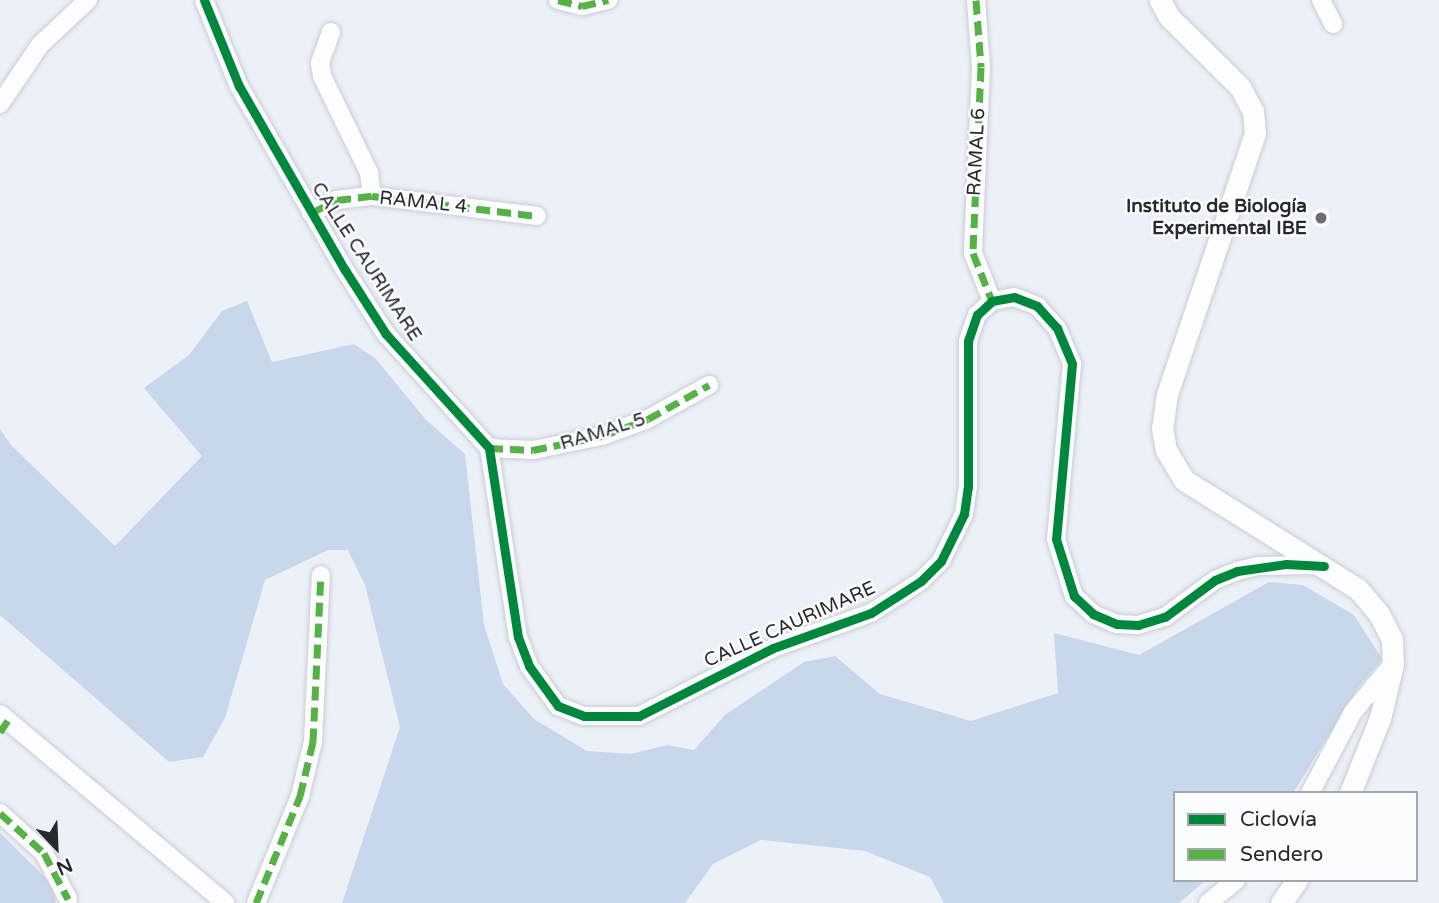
<!DOCTYPE html>
<meta charset="utf-8">
<style>
body{margin:0}
#map{position:relative;width:1439px;height:903px;overflow:hidden;background:#ecf0f7;font-family:"Varela Round",sans-serif}
div>[style]{position:absolute}
.green>*{inset:0;background:#c9d7ec}
.roads{filter:drop-shadow(0 0 2px #cbced3) drop-shadow(0 0 2px #cbced3)}
.minor>*{height:18px;margin:-9px;padding:0 9px;transform-origin:9px;border-radius:9px;background:#fcfdfe}
.tertiary>*{height:21px;margin:-10.5px;padding:0 10.5px;transform-origin:10.5px;border-radius:10.5px;background:#fcfdfe}
.quiet>*{height:7px;margin-top:-3.5px;transform-origin:0;background:repeating-linear-gradient(90deg,#56b246 0 14px,transparent 0 21px)}
.cycleway>*{height:9px;margin:-4.5px;padding:0 4.5px;transform-origin:4.5px;border-radius:4.5px;background:#00873e}
.dots>*{width:19px;height:19px;translate:-50% -50%;box-sizing:border-box;border:4px solid #fafcfe;border-radius:50%}
span{translate:-50% -50%;white-space:nowrap;text-align:center;line-height:1.15;-webkit-text-stroke:5px #fafcfe;paint-order:stroke}
.street-label{font-size:19px;color:#26292d}
.poi-label{font-size:19px;color:#26292d;font-weight:700}
.right{translate:-100% -50%;text-align:right}
.legend{position:absolute;left:1173px;top:791px;width:245px;height:91px;box-sizing:border-box;background:#fafcfe;border:2px solid #a5a8aa;margin:0;padding:9px 12px;list-style:none;font-size:21px;color:#26292d}
.legend li{display:flex;align-items:center;gap:14px;height:35px}
.legend b{width:35px;border:2px solid #a5a8aa}
.north{position:absolute;left:21px;top:812px;width:70px;height:70px;-webkit-text-stroke:5px #fafcfe;paint-order:stroke;rotate:157deg;font-size:19px;font-weight:700;line-height:28px;text-align:center;color:#26292d}
.north::after{content:'';display:block;margin:auto;width:24px;height:32px;background:#26292d;clip-path:polygon(50% 0,100% 100%,50% 72%,0 100%)}
</style>
<div id="map">
<div class="green">
<div style="clip-path:polygon(247px 301px,272px 362px,354px 344px,376px 359px,426px 420px,465px 454px,484px 625px,503px 684px,534px 719px,587px 751px,631px 754px,667px 745px,694px 750px,725px 715px,804px 662px,835px 656px,880px 694px,971px 721px,1058px 693px,1054px 633px,1139px 655px,1269px 582px,1303px 585px,1354px 615px,1382px 659px,1358px 688px,1293px 793px,1175px 793px,1175px 880px,1206px 880px,1179px 903px,944px 903px,930px 877px,865px 851px,761px 840px,713px 864px,685px 903px,342px 903px,400px 727px,365px 585px,348px 550px,328px 550px,265px 580px,225px 718px,203px 757px,169px 762px,0 615px,0 429px,11px 445px,115px 546px,202px 456px,144px 388px,189px 355px,222px 311px)"></div>
<div style="clip-path:polygon(0 833px,51px 883px,56px 903px,0 903px)"></div>
</div>
<div class="roads">
<div class="minor">
<div style="left:204px;top:0;width:93px;rotate:67.9deg"></div>
<div style="left:239px;top:86px;width:212px;rotate:60.1deg"></div>
<div style="left:345px;top:270px;width:76px;rotate:57.4deg"></div>
<div style="left:386px;top:334px;width:154px;rotate:47.9deg"></div>
<div style="left:489px;top:448px;width:191px;rotate:81.3deg"></div>
<div style="left:518px;top:637px;width:31px;rotate:69deg"></div>
<div style="left:529px;top:666px;width:49px;rotate:54.1deg"></div>
<div style="left:558px;top:706px;width:28px;rotate:21deg"></div>
<div style="left:584px;top:716px;width:55px"></div>
<div style="left:639px;top:716px;width:150px;rotate:-26.9deg"></div>
<div style="left:773px;top:648px;width:104px;rotate:-19.7deg"></div>
<div style="left:871px;top:613px;width:59px;rotate:-32.6deg"></div>
<div style="left:921px;top:581px;width:28px;rotate:-45deg"></div>
<div style="left:941px;top:561px;width:52px;rotate:-63.9deg"></div>
<div style="left:964px;top:514px;width:27px;rotate:-82deg"></div>
<div style="left:968px;top:487px;width:146px;rotate:-90deg"></div>
<div style="left:968px;top:341px;width:28px;rotate:-71deg"></div>
<div style="left:977px;top:315px;width:21px;rotate:-43deg"></div>
<div style="left:992px;top:301px;width:22px;rotate:-10deg"></div>
<div style="left:1014px;top:297px;width:25px;rotate:21deg"></div>
<div style="left:1037px;top:306px;width:30px;rotate:48deg"></div>
<div style="left:1057px;top:328px;width:39px;rotate:67deg"></div>
<div style="left:1072px;top:364px;width:176px;rotate:95.2deg"></div>
<div style="left:1056px;top:539px;width:60px;rotate:72.5deg"></div>
<div style="left:1074px;top:596px;width:26px;rotate:43deg"></div>
<div style="left:1093px;top:614px;width:26px;rotate:23deg"></div>
<div style="left:1117px;top:624px;width:21px;rotate:3deg"></div>
<div style="left:1138px;top:625px;width:28px;rotate:-17deg"></div>
<div style="left:1165px;top:617px;width:62px;rotate:-36.5deg"></div>
<div style="left:1215px;top:580px;width:24px;rotate:-22deg"></div>
<div style="left:1237px;top:571px;width:23px;rotate:-13deg"></div>
<div style="left:1259px;top:566px;width:61px;rotate:-0.9deg"></div>
<div style="left:558px;top:0;width:25px;rotate:14deg"></div>
<div style="left:582px;top:6px;width:27px;rotate:-13deg"></div>
<div style="left:976px;top:0;width:67px;rotate:85.7deg"></div>
<div style="left:981px;top:67px;width:186px;rotate:92.5deg"></div>
<div style="left:973px;top:253px;width:52px;rotate:68.4deg"></div>
<div style="left:1321px;top:0;width:27px;rotate:63deg"></div>
<div style="left:331px;top:32px;width:33px;rotate:110deg"></div>
<div style="left:320px;top:63px;width:13px;rotate:81deg"></div>
<div style="left:322px;top:76px;width:108px;rotate:64.1deg"></div>
<div style="left:369px;top:173px;width:23px;rotate:83deg"></div>
<div style="left:0;top:104px;width:71px;rotate:-55.9deg"></div>
<div style="left:40px;top:45px;width:66px;rotate:-43.2deg"></div>
<div style="left:311px;top:213px;width:29px;rotate:-27deg"></div>
<div style="left:337px;top:200px;width:35px;rotate:-7deg"></div>
<div style="left:372px;top:196px;width:166px;rotate:6.9deg"></div>
<div style="left:489px;top:448px;width:44px;rotate:2.6deg"></div>
<div style="left:533px;top:450px;width:70px;rotate:-11.5deg"></div>
<div style="left:602px;top:436px;width:49px;rotate:-20.3deg"></div>
<div style="left:648px;top:419px;width:70px;rotate:-29.1deg"></div>
<div style="left:0;top:714px;width:294px;rotate:40deg"></div>
<div style="left:1310px;top:793px;width:92px;rotate:-62deg"></div>
<div style="left:1353px;top:712px;width:62px;rotate:-50.2deg"></div>
<div style="left:0;top:813px;width:59px;rotate:42.3deg"></div>
<div style="left:44px;top:853px;width:52px;rotate:62.4deg"></div>
<div style="left:256px;top:903px;width:116px;rotate:-67.6deg"></div>
<div style="left:300px;top:796px;width:56px;rotate:-76.5deg"></div>
<div style="left:313px;top:742px;width:167px;rotate:-87.3deg"></div>
<div style="left:1208px;top:903px;width:36px;rotate:-39deg"></div>
</div>
<div class="tertiary">
<div style="left:1160px;top:0;width:19px;rotate:62deg"></div>
<div style="left:1169px;top:17px;width:100px;rotate:44.6deg"></div>
<div style="left:1240px;top:87px;width:27px;rotate:62deg"></div>
<div style="left:1253px;top:111px;width:22px;rotate:85deg"></div>
<div style="left:1255px;top:133px;width:275px;rotate:108.6deg"></div>
<div style="left:1167px;top:394px;width:34px;rotate:98deg"></div>
<div style="left:1162px;top:428px;width:22px;rotate:80deg"></div>
<div style="left:1166px;top:450px;width:35px;rotate:59deg"></div>
<div style="left:1184px;top:480px;width:205px;rotate:32.1deg"></div>
<div style="left:1358px;top:589px;width:33px;rotate:50deg"></div>
<div style="left:1379px;top:614px;width:28px;rotate:63deg"></div>
<div style="left:1392px;top:639px;width:25px;rotate:88deg"></div>
<div style="left:1393px;top:664px;width:56px;rotate:103.5deg"></div>
<div style="left:1380px;top:718px;width:81px;rotate:111.8deg"></div>
<div style="left:1281px;top:903px;width:28px;rotate:-55deg"></div>
</div>
</div>
<div class="quiet">
<div style="left:558px;top:0;width:25px;rotate:14deg"></div>
<div style="left:582px;top:6px;width:27px;rotate:-13deg"></div>
<div style="left:976px;top:0;width:67px;rotate:85.7deg"></div>
<div style="left:981px;top:67px;width:186px;rotate:92.5deg"></div>
<div style="left:973px;top:253px;width:52px;rotate:68.4deg"></div>
<div style="left:311px;top:213px;width:29px;rotate:-27deg"></div>
<div style="left:337px;top:200px;width:35px;rotate:-7deg"></div>
<div style="left:372px;top:196px;width:166px;rotate:6.9deg"></div>
<div style="left:489px;top:448px;width:44px;rotate:2.6deg"></div>
<div style="left:533px;top:450px;width:70px;rotate:-11.5deg"></div>
<div style="left:602px;top:436px;width:49px;rotate:-20.3deg"></div>
<div style="left:648px;top:419px;width:70px;rotate:-29.1deg"></div>
<div style="left:0;top:732px;width:14px;rotate:-56deg"></div>
<div style="left:0;top:813px;width:59px;rotate:42.3deg"></div>
<div style="left:44px;top:853px;width:52px;rotate:62.4deg"></div>
<div style="left:256px;top:903px;width:116px;rotate:-67.6deg"></div>
<div style="left:300px;top:796px;width:56px;rotate:-76.5deg"></div>
<div style="left:313px;top:742px;width:167px;rotate:-87.3deg"></div>
</div>
<div class="cycleway">
<div style="left:204px;top:0;width:93px;rotate:67.9deg"></div>
<div style="left:239px;top:86px;width:212px;rotate:60.1deg"></div>
<div style="left:345px;top:270px;width:76px;rotate:57.4deg"></div>
<div style="left:386px;top:334px;width:154px;rotate:47.9deg"></div>
<div style="left:489px;top:448px;width:191px;rotate:81.3deg"></div>
<div style="left:518px;top:637px;width:31px;rotate:69deg"></div>
<div style="left:529px;top:666px;width:49px;rotate:54.1deg"></div>
<div style="left:558px;top:706px;width:28px;rotate:21deg"></div>
<div style="left:584px;top:716px;width:55px"></div>
<div style="left:639px;top:716px;width:150px;rotate:-26.9deg"></div>
<div style="left:773px;top:648px;width:104px;rotate:-19.7deg"></div>
<div style="left:871px;top:613px;width:59px;rotate:-32.6deg"></div>
<div style="left:921px;top:581px;width:28px;rotate:-45deg"></div>
<div style="left:941px;top:561px;width:52px;rotate:-63.9deg"></div>
<div style="left:964px;top:514px;width:27px;rotate:-82deg"></div>
<div style="left:968px;top:487px;width:146px;rotate:-90deg"></div>
<div style="left:968px;top:341px;width:28px;rotate:-71deg"></div>
<div style="left:977px;top:315px;width:21px;rotate:-43deg"></div>
<div style="left:992px;top:301px;width:22px;rotate:-10deg"></div>
<div style="left:1014px;top:297px;width:25px;rotate:21deg"></div>
<div style="left:1037px;top:306px;width:30px;rotate:48deg"></div>
<div style="left:1057px;top:328px;width:39px;rotate:67deg"></div>
<div style="left:1072px;top:364px;width:176px;rotate:95.2deg"></div>
<div style="left:1056px;top:539px;width:60px;rotate:72.5deg"></div>
<div style="left:1074px;top:596px;width:26px;rotate:43deg"></div>
<div style="left:1093px;top:614px;width:26px;rotate:23deg"></div>
<div style="left:1117px;top:624px;width:21px;rotate:3deg"></div>
<div style="left:1138px;top:625px;width:28px;rotate:-17deg"></div>
<div style="left:1165px;top:617px;width:62px;rotate:-36.5deg"></div>
<div style="left:1215px;top:580px;width:24px;rotate:-22deg"></div>
<div style="left:1237px;top:571px;width:49px;rotate:-8.1deg"></div>
<div style="left:1286px;top:564px;width:38px;rotate:3deg"></div>
</div>
<div class="dots">
<div style="left:1321px;top:218px;background:#6b6f74"></div>
</div>
<div class="street-label">
<span style="left:977px;top:152px;rotate:-87deg">RAMAL 6</span>
<span style="left:423px;top:203px;rotate:6deg">RAMAL 4</span>
<span style="left:366px;top:262px;rotate:57deg">CALLE CAURIMARE</span>
<span style="left:603px;top:432px;rotate:-17deg">RAMAL 5</span>
<span style="left:790px;top:625px;rotate:-24deg">CALLE CAURIMARE</span>
</div>
<div class="poi-label">
<span class="right" style="left:1307px;top:218px">Instituto de Biología<br>Experimental IBE</span>
</div>
<ul class="legend">
<li><b style="height:9px;background:#00873e"></b>Ciclovía</li>
<li><b style="height:9px;background:#56b246"></b>Sendero</li>
</ul>
<div class="north">N</div>
</div>
